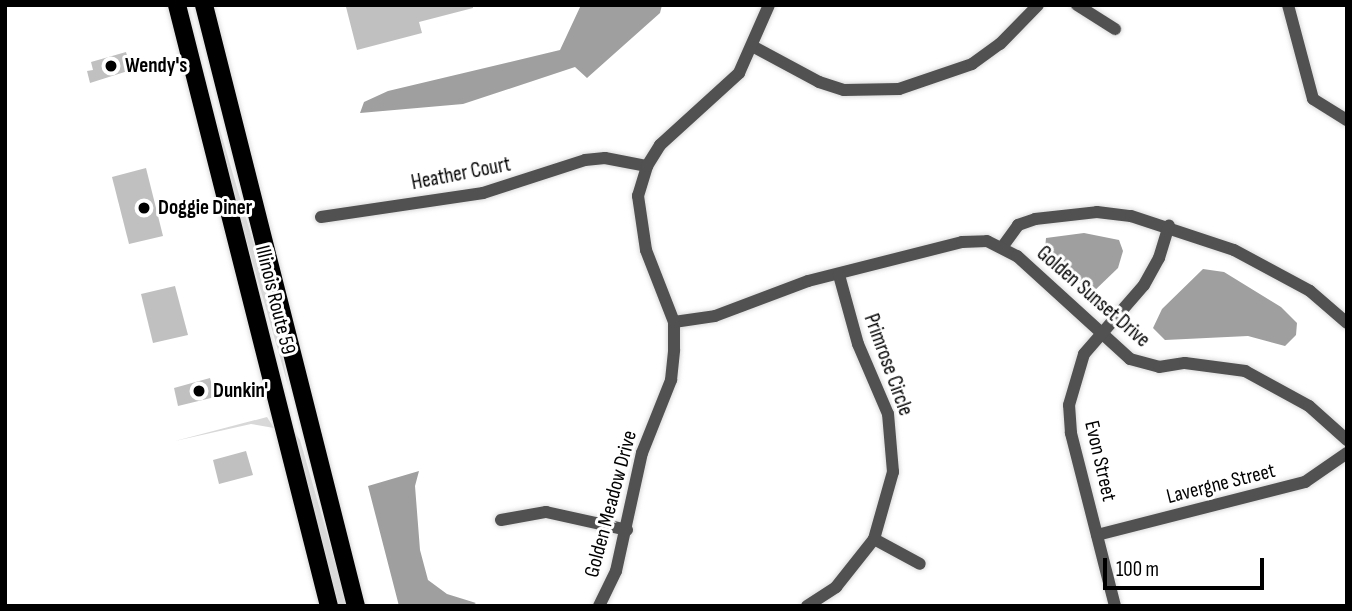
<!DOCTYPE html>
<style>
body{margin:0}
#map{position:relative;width:1352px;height:611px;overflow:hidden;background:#fff;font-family:"Sofia Sans Condensed",sans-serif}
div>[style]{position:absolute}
.green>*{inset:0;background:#d8d8d8}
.water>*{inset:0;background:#9f9f9f}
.building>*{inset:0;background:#c0c0c0}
.roads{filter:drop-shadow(0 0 2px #dbdbdb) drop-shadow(0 0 2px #dbdbdb)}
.street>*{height:12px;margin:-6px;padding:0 6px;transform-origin:6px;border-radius:6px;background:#515151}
.primary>*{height:18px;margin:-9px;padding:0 9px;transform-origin:9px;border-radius:9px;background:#000}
.dots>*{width:19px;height:19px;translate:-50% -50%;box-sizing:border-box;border:4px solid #fff;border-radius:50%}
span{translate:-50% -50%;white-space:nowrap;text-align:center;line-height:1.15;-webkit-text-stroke:6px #fff;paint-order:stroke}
.poi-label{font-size:21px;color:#000;font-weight:700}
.left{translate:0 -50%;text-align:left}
.street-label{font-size:21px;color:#000}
.frame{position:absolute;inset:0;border:7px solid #000;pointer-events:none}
.scale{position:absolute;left:1103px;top:558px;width:161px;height:32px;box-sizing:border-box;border:4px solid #000;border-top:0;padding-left:9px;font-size:21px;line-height:24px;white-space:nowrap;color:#000;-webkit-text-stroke:5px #fff;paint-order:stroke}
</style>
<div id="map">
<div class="green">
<div style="clip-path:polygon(218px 124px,273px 308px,288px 385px,224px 163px)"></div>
<div style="clip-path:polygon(267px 417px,274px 428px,251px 424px,175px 441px)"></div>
<div style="clip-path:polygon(290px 427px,300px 440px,348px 606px,337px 606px)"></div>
</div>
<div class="water">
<div style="clip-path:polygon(581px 5px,662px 5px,660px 13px,587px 78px,575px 67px,463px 104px,360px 113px,364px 102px,388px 91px,560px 50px)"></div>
<div style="clip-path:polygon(1084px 233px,1119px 240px,1123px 251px,1118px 268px,1091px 294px,1045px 249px,1046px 238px)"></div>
<div style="clip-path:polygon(1203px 269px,1224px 272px,1281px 307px,1297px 323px,1296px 335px,1285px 346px,1248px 336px,1165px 340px,1153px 328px,1162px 309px)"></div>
<div style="clip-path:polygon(419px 471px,415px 486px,420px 550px,428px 580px,447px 594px,476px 603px,471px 606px,399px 606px,368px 486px)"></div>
</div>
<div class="building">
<div style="clip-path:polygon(353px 5px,473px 5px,473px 8px,419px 22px,422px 33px,357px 50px,346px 7px)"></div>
<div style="clip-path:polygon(126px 52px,131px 70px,90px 83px,87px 71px,93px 70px,91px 62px)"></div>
<div style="clip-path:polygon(146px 168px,163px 236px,129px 244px,112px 177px)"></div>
<div style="clip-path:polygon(175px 286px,188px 335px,153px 343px,141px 294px)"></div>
<div style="clip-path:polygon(210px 378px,215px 397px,178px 406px,174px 388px)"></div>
<div style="clip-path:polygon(246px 451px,253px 475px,219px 484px,213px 460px)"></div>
</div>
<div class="roads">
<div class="street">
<div style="left:1077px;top:5px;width:45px;rotate:32.3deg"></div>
<div style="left:1288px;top:5px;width:97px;rotate:75.1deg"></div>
<div style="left:1313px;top:99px;width:40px;rotate:32deg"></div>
<div style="left:754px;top:47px;width:74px;rotate:28.3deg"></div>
<div style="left:819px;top:82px;width:26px;rotate:18deg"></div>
<div style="left:844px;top:90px;width:55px;rotate:-1deg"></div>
<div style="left:899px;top:89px;width:77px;rotate:-18.9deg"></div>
<div style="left:972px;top:64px;width:34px;rotate:-36deg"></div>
<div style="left:1000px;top:44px;width:54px;rotate:-45.7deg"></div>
<div style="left:321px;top:217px;width:164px;rotate:-8.4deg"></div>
<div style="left:483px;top:193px;width:107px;rotate:-17.9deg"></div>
<div style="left:585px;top:160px;width:20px;rotate:-6deg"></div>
<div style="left:605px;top:158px;width:43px;rotate:10.8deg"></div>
<div style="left:1003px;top:246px;width:26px;rotate:-54deg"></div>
<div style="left:1018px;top:225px;width:18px;rotate:-19deg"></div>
<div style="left:1035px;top:219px;width:62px;rotate:-6.4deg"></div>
<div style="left:1097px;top:212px;width:34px;rotate:7deg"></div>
<div style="left:1131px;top:216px;width:108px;rotate:18.3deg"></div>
<div style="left:1234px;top:250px;width:86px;rotate:28.3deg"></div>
<div style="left:1310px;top:291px;width:49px;rotate:40.9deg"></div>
<div style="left:674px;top:322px;width:41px;rotate:-8.3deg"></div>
<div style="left:715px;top:316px;width:99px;rotate:-20.6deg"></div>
<div style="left:808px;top:281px;width:159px;rotate:-14.2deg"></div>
<div style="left:962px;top:242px;width:25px;rotate:-2deg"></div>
<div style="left:987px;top:241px;width:34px;rotate:27deg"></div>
<div style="left:1017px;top:256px;width:153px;rotate:42.3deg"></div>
<div style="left:1130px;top:359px;width:30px;rotate:15deg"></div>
<div style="left:1159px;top:367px;width:26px;rotate:-9deg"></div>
<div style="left:1185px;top:363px;width:61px;rotate:7.6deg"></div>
<div style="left:1245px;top:371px;width:73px;rotate:28.7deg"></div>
<div style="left:1309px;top:406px;width:51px;rotate:41.8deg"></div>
<div style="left:501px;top:520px;width:46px;rotate:-10.1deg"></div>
<div style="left:546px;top:512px;width:83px;rotate:12.5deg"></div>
<div style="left:1097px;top:535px;width:215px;rotate:-14.3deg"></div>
<div style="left:1305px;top:482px;width:51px;rotate:-34.6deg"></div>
<div style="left:874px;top:539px;width:52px;rotate:28.5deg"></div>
<div style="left:599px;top:606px;width:39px;rotate:-64deg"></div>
<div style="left:616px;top:571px;width:121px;rotate:-77.6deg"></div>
<div style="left:642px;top:453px;width:79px;rotate:-68.3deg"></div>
<div style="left:671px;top:380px;width:30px;rotate:-84deg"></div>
<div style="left:674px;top:350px;width:28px;rotate:-90deg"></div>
<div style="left:674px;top:322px;width:77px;rotate:-111.3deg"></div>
<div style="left:646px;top:250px;width:55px;rotate:-98.4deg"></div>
<div style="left:638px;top:196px;width:31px;rotate:-73deg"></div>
<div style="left:647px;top:166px;width:25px;rotate:-58deg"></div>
<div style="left:660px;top:145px;width:107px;rotate:-42.3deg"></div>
<div style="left:739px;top:73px;width:74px;rotate:-66.2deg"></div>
<div style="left:807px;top:606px;width:35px;rotate:-33deg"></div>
<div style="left:836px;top:587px;width:61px;rotate:-51.6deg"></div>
<div style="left:874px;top:539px;width:70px;rotate:-74.2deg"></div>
<div style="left:893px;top:472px;width:58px;rotate:-94.9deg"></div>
<div style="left:888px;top:414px;width:76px;rotate:-113.2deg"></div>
<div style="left:858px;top:344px;width:72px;rotate:-105.4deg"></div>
<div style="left:1115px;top:606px;width:179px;rotate:-104.3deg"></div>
<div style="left:1071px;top:433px;width:28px;rotate:-94deg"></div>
<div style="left:1069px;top:405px;width:53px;rotate:-73.6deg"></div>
<div style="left:1084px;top:354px;width:91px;rotate:-49deg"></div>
<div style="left:1144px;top:285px;width:31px;rotate:-61deg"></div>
<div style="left:1159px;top:258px;width:34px;rotate:-73deg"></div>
</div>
<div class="primary">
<div style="left:177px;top:5px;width:620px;rotate:75.81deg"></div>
<div style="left:204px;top:5px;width:620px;rotate:75.81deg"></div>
</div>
</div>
<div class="dots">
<div style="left:111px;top:66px;background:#000"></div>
<div style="left:144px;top:208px;background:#000"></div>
<div style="left:199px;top:391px;background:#000"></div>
</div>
<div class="poi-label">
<span class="left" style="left:125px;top:66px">Wendy's</span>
<span class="left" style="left:158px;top:208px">Doggie Diner</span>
<span class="left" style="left:213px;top:391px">Dunkin'</span>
</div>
<div class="street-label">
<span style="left:461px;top:174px;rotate:-11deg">Heather Court</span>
<span style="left:1093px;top:297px;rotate:41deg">Golden Sunset Drive</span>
<span style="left:275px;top:300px;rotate:76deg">Illinois Route 59</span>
<span style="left:888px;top:365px;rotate:70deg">Primrose Circle</span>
<span style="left:1100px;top:461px;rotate:77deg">Evon Street</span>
<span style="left:1221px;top:484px;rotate:-14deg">Lavergne Street</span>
<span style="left:611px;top:504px;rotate:-75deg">Golden Meadow Drive</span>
</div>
<div class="frame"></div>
<div class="scale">100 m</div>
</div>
